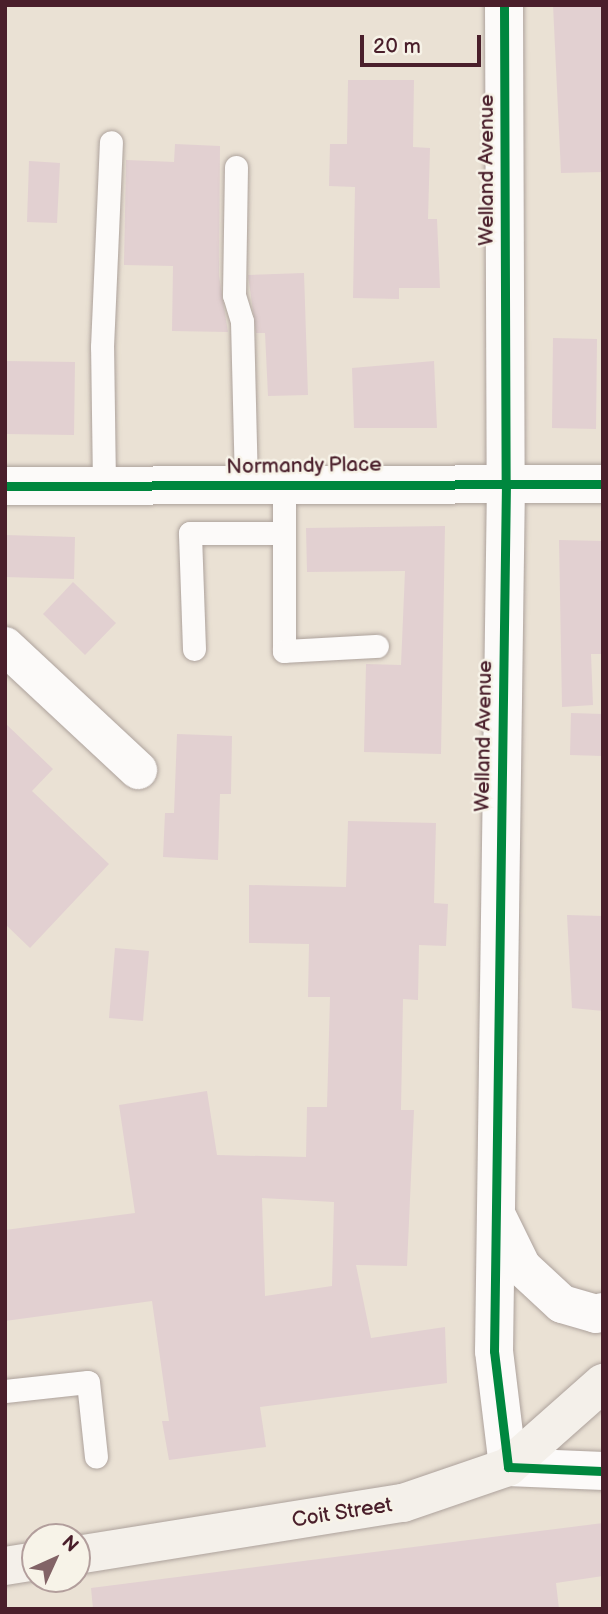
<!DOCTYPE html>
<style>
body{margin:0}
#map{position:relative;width:608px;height:1614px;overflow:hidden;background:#eae1d4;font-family:"Balsamiq Sans",sans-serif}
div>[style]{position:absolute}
.building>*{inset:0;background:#e2d0d1}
.roads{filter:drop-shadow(0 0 2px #ada29c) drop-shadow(0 0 2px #ada29c)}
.service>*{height:23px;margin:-11.5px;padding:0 11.5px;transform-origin:11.5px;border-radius:11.5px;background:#fcfaf9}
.minor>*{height:38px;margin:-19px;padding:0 19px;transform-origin:19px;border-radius:19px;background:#fcfaf9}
.tertiary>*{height:38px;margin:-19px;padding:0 19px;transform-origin:19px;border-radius:19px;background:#fcfaf9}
.secondary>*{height:38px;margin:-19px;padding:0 19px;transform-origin:19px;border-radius:19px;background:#f4f0ea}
.cycleway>*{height:9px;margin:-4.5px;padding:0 4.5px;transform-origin:4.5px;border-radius:4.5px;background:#00873e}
span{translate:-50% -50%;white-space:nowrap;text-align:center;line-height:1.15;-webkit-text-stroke:5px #f7f3e8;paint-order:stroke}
.street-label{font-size:21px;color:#4a1f2b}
.frame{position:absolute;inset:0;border:7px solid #4a1f2b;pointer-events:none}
.north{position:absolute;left:21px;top:1523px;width:70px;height:70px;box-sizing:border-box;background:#f7f3e8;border:2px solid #b29e9c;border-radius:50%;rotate:45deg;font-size:19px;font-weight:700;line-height:28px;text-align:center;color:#4a1f2b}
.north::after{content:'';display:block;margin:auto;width:24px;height:32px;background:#826366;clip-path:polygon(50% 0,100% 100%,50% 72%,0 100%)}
.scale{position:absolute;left:360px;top:35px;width:121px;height:32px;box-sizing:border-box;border:4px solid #4a1f2b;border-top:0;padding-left:9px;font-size:21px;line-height:24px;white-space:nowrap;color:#4a1f2b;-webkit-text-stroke:5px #f7f3e8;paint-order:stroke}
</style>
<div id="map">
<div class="building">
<div style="clip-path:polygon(553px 5px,603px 5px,603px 172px,561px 173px)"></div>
<div style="clip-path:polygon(348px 80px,414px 80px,413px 147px,430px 148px,428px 219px,437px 219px,440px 288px,399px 288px,399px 299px,353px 298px,355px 187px,329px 186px,330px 144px,347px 144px)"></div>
<div style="clip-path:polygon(175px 144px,220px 146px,219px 276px,228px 332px,172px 331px,173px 266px,124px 265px,126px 160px,174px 162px)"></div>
<div style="clip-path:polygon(29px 161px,60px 163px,57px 223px,27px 222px)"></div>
<div style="clip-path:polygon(304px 273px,308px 395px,268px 396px,265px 333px,256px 333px,248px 275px)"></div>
<div style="clip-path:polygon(553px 338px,597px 339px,596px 429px,552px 428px)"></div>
<div style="clip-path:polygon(5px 361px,75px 362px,74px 435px,5px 434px)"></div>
<div style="clip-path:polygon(434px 361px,437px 428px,354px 428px,352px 368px)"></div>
<div style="clip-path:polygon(445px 526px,441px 754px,364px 752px,366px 664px,401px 665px,405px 571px,307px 572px,306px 528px)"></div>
<div style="clip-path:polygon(5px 535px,75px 537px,74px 579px,5px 577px)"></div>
<div style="clip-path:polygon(559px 540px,603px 541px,603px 654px,591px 654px,593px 705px,562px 707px)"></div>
<div style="clip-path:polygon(73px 582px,116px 623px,85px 655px,43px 614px)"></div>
<div style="clip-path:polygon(571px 713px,603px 714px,603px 756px,570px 755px)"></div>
<div style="clip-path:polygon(5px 723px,53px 769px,32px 791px,109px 864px,30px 948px,5px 924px)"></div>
<div style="clip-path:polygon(177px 734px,232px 736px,231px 794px,220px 794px,218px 860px,163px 857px,165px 813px,174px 813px)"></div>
<div style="clip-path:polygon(evenodd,348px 821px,436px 823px,434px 903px,448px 904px,446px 946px,419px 945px,418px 1000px,403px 999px,401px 1110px,414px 1110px,407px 1266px,356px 1265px,371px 1338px,445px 1327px,447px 1383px,260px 1407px,266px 1447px,169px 1460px,162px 1421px,169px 1421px,152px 1301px,5px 1321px,5px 1230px,135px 1213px,119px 1105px,207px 1091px,217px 1155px,306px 1157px,307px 1107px,327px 1107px,330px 997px,308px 997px,309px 944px,249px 943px,249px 885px,346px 887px,348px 821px,262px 1198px,334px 1202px,332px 1286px,265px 1296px,262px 1198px)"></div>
<div style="clip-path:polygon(567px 915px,603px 916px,603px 1011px,572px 1008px)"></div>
<div style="clip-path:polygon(115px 948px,149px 951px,143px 1021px,109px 1018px)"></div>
<div style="clip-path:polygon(603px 1523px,603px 1576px,556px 1583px,559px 1609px,93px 1609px,91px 1588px)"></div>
</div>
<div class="roads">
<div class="service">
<div style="left:236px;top:167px;width:128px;rotate:90.9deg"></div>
<div style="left:234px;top:295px;width:27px;rotate:73deg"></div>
<div style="left:242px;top:321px;width:163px;rotate:88.6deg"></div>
<div style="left:284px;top:484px;width:167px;rotate:90deg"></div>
<div style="left:284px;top:651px;width:93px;rotate:-3.1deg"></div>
<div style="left:104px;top:485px;width:138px;rotate:-90.8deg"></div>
<div style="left:102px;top:347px;width:205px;rotate:-87.5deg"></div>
<div style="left:194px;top:649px;width:116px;rotate:-92deg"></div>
<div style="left:190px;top:533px;width:94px"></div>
<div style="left:5px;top:1391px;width:83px;rotate:-6.2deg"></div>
<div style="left:88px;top:1382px;width:75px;rotate:83.9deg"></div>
</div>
<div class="minor">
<div style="left:504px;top:5px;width:477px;rotate:89.8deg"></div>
<div style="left:506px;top:482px;width:869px;rotate:90.79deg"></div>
<div style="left:494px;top:1351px;width:117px;rotate:83.1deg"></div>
<div style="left:5px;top:486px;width:598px;rotate:-0.19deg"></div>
<div style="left:5px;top:646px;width:182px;rotate:43deg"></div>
<div style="left:498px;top:1218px;width:55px;rotate:63.9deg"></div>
<div style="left:522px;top:1267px;width:54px;rotate:42.8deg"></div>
<div style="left:562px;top:1304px;width:35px;rotate:16deg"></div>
<div style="left:596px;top:1314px;width:7px;rotate:-16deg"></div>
</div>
<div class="tertiary">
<div style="left:508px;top:1467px;width:95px;rotate:2.4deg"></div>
</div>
<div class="secondary">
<div style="left:77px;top:1555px;width:330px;rotate:-9.1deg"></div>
<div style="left:403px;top:1503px;width:111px;rotate:-18.9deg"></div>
<div style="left:508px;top:1467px;width:127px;rotate:-41.5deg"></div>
<div style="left:5px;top:1566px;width:30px;rotate:-9deg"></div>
</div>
</div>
<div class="cycleway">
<div style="left:504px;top:5px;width:477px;rotate:89.8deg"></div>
<div style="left:506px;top:482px;width:869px;rotate:90.79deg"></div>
<div style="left:494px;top:1351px;width:117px;rotate:83.1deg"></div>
<div style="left:508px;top:1467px;width:95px;rotate:2.4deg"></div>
<div style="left:5px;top:486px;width:598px;rotate:-0.19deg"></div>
</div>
<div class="street-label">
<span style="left:487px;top:170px;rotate:-90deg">Welland Avenue</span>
<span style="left:304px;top:466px;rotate:-1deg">Normandy Place</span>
<span style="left:484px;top:736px;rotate:-89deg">Welland Avenue</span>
<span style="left:342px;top:1513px;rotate:-9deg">Coit Street</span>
</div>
<div class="frame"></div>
<div class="north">N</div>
<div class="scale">20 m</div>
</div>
